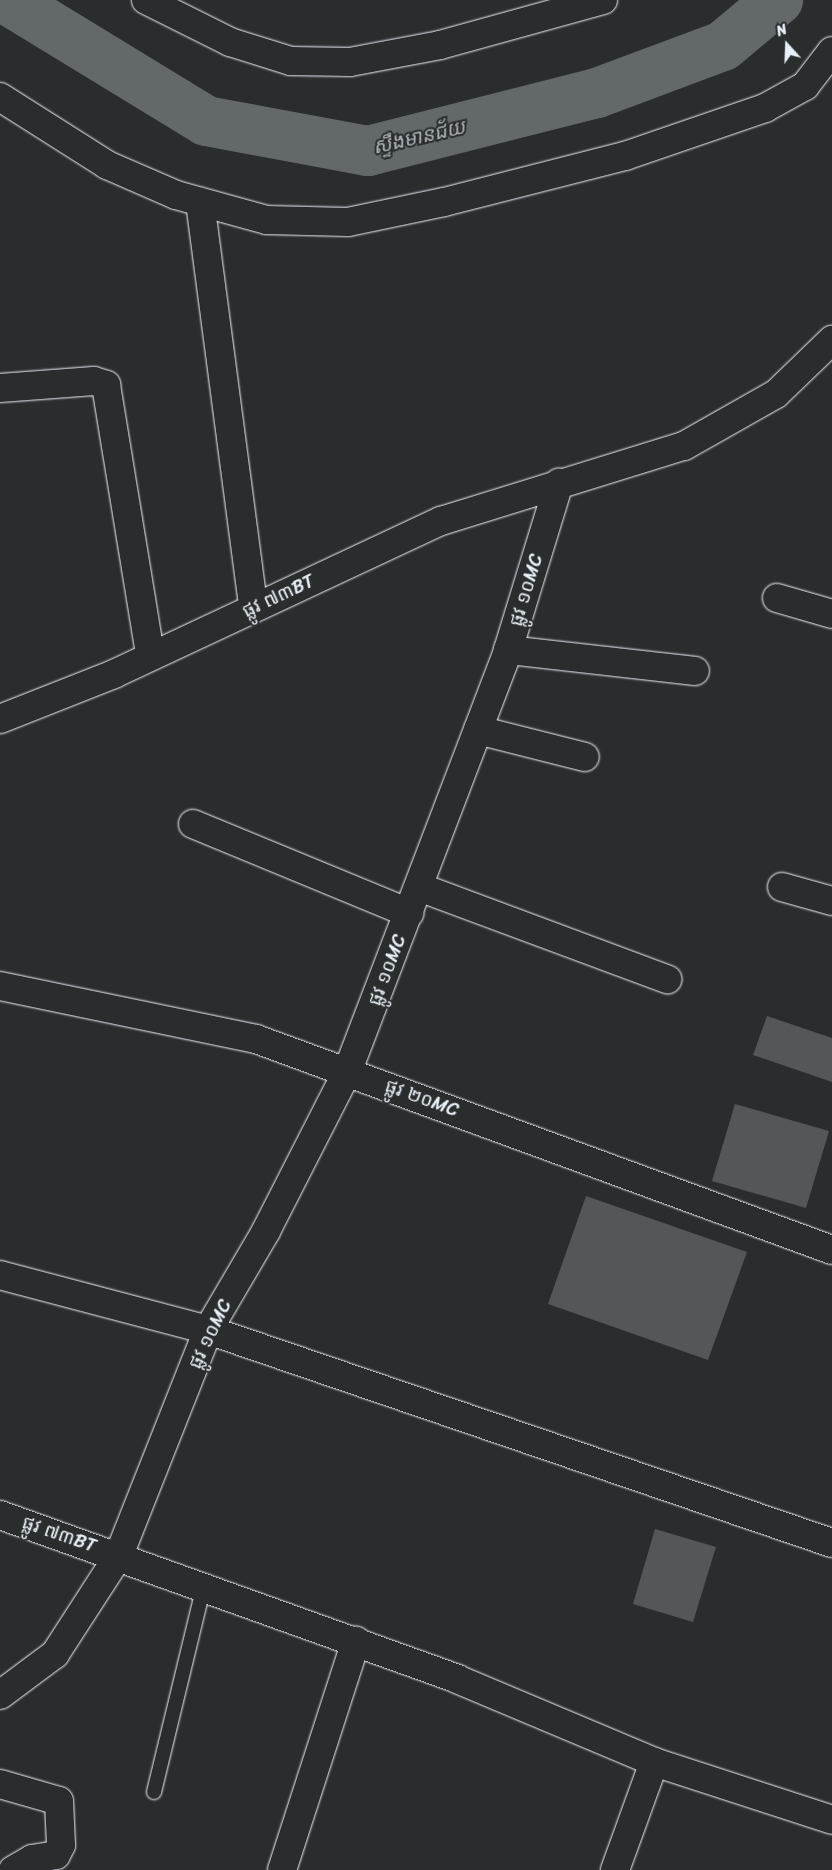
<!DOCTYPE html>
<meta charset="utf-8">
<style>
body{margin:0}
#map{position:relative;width:832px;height:1870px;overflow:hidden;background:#2a2d2e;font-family:Sriracha,"Noto Sans Khmer",sans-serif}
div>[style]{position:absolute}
.river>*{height:50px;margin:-25px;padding:0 25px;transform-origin:25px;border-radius:25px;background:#63686b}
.building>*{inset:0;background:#535759}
.roads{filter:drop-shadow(0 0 1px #e8f1f8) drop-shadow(0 0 1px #e8f1f8)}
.lane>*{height:14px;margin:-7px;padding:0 7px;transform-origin:7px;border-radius:7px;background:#2a2d2e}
.street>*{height:28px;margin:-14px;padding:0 14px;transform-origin:14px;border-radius:14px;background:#2a2d2e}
.secondary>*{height:28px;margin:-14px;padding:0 14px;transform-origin:14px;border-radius:14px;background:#2a2d2e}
span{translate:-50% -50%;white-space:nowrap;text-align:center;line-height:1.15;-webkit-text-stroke:4px #2a2d2e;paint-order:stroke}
.street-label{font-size:19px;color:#e8f1f8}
.water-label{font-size:20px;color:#acb3b9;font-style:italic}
.north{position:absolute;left:762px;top:20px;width:50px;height:50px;-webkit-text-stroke:4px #2a2d2e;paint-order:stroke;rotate:340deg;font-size:14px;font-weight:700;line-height:20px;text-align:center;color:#e8f1f8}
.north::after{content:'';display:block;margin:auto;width:18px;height:22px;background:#e8f1f8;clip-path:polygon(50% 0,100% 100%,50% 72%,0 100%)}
</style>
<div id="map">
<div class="river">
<div style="left:8px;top:0;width:232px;rotate:31.4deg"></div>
<div style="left:206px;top:121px;width:165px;rotate:10.5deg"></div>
<div style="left:368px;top:151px;width:236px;rotate:-14.2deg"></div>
<div style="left:597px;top:93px;width:134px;rotate:-20.5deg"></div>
<div style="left:723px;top:46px;width:72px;rotate:-39.9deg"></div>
</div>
<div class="building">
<div style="clip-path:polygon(767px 1016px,832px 1038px,832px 1082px,753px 1055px)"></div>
<div style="clip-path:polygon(735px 1104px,829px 1131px,806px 1208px,712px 1181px)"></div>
<div style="clip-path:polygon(586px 1196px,747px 1252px,708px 1360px,548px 1304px)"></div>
<div style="clip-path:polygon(655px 1529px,716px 1547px,693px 1622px,633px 1604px)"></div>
</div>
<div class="roads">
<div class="lane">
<div style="left:154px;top:1792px;width:212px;rotate:-76.4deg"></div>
</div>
<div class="street">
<div style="left:146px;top:0;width:94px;rotate:26.6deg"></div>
<div style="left:230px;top:42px;width:64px;rotate:17.3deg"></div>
<div style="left:291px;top:61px;width:59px;rotate:1deg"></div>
<div style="left:350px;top:62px;width:92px;rotate:-10.7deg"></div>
<div style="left:440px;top:45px;width:169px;rotate:-15.4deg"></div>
<div style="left:0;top:97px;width:127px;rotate:32.4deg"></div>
<div style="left:107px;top:165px;width:75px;rotate:23.5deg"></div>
<div style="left:176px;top:195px;width:94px;rotate:15.4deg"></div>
<div style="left:267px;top:220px;width:81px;rotate:1.4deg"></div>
<div style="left:348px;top:222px;width:98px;rotate:-11.8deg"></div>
<div style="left:444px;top:202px;width:187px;rotate:-14.3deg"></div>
<div style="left:625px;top:156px;width:148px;rotate:-18.9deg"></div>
<div style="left:765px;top:108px;width:46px;rotate:-28.8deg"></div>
<div style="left:805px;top:86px;width:44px;rotate:-52.4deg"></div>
<div style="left:200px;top:202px;width:408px;rotate:82.5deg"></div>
<div style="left:0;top:388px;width:94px;rotate:-4.3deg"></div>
<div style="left:94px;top:381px;width:13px;rotate:18deg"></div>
<div style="left:106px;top:385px;width:274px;rotate:80.7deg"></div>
<div style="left:777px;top:598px;width:57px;rotate:16.2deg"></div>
<div style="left:508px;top:650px;width:188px;rotate:6.4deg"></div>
<div style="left:478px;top:730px;width:110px;rotate:14.2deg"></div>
<div style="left:193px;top:824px;width:234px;rotate:22.4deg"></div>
<div style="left:419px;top:887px;width:265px;rotate:20.4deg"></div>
<div style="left:782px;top:887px;width:52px;rotate:15.6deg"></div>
<div style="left:0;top:1275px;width:215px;rotate:14.8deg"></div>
<div style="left:208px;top:1330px;width:659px;rotate:18.85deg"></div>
<div style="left:0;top:1515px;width:486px;rotate:19.7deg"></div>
<div style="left:457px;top:1679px;width:214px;rotate:22.8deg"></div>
<div style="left:654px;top:1762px;width:187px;rotate:18deg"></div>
<div style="left:0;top:1784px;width:61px;rotate:16.1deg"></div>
<div style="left:59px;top:1801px;width:44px;rotate:87.4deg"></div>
<div style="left:61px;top:1845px;width:11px;rotate:117deg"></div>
<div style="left:13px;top:1870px;width:22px;rotate:-30deg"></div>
<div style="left:32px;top:1859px;width:24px;rotate:-9deg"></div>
<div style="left:282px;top:1870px;width:241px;rotate:-72.1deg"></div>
<div style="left:615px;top:1870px;width:115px;rotate:-70.1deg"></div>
</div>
<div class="secondary">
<div style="left:0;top:719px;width:123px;rotate:-21.5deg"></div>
<div style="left:114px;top:674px;width:361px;rotate:-25.1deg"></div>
<div style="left:441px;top:521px;width:254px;rotate:-17.2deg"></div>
<div style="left:684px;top:446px;width:106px;rotate:-29.5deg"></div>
<div style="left:776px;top:394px;width:78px;rotate:-44deg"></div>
<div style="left:0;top:986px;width:261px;rotate:11.7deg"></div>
<div style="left:256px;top:1039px;width:613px;rotate:20.12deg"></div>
<div style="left:0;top:1695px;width:69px;rotate:-36.7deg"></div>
<div style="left:55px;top:1654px;width:118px;rotate:-57.1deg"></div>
<div style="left:119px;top:1555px;width:242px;rotate:-68.4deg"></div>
<div style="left:208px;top:1330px;width:115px;rotate:-59.6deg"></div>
<div style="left:266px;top:1231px;width:181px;rotate:-63deg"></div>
<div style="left:348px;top:1070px;width:449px;rotate:-69.1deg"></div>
<div style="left:508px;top:650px;width:175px;rotate:-73deg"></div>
</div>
</div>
<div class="street-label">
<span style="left:526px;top:590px;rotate:-73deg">ផ្លូវ ១០MC</span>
<span style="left:278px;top:596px;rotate:-25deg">ផ្លូវ ៧៣BT</span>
<span style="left:387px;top:970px;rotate:-69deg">ផ្លូវ ១០MC</span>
<span style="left:422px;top:1098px;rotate:20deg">ផ្លូវ ២០MC</span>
<span style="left:210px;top:1334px;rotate:-64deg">ផ្លូវ ១០MC</span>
<span style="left:59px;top:1534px;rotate:19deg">ផ្លូវ ៧៣BT</span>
</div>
<div class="water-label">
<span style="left:419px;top:137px;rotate:-13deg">ស្ទឹងមានជ័យ</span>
</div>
<div class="north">N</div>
</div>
